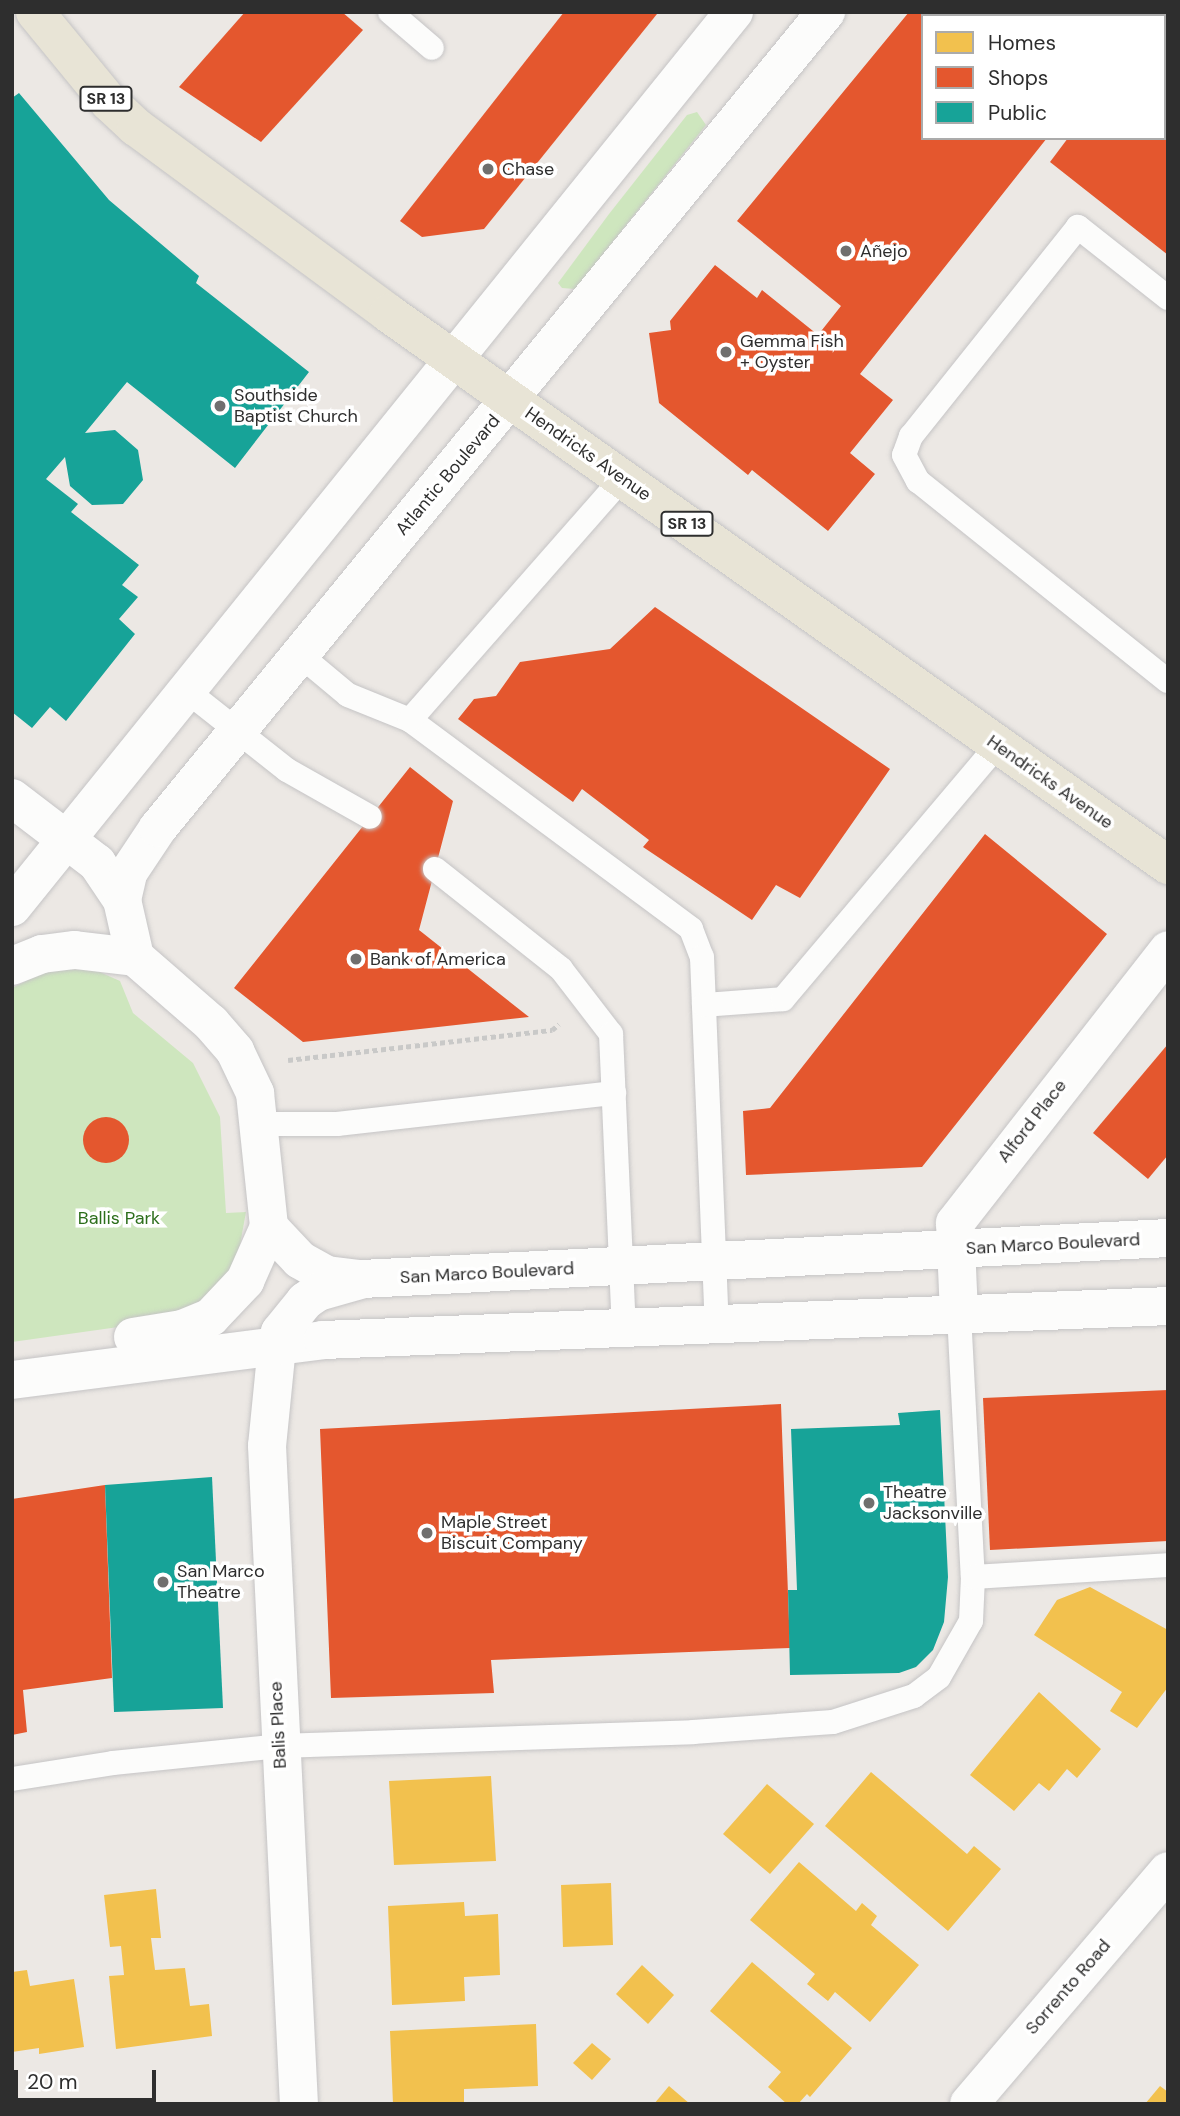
<!DOCTYPE html>
<meta charset="utf-8">
<style>
body{margin:0}
#map{position:relative;width:1180px;height:2116px;overflow:hidden;background:#ece8e4;font-family:"DM Sans",sans-serif}
div>[style]{position:absolute}
.green>*{inset:0;background:#cee6be}
.homes>*{inset:0;background:#f2c14e}
.shops>*{inset:0;background:#e4572e}
.round{border-radius:50%}
.public>*{inset:0;background:#17a398}
.path>*{height:4.5px;margin-top:-2.25px;transform-origin:0;background:repeating-linear-gradient(90deg,#c9c9c8 0 5px,transparent 0 8.5px)}
.roads{filter:drop-shadow(0 0 2px #c5c4c5) drop-shadow(0 0 2px #c5c4c5)}
.lane>*{height:24px;margin:-12px;padding:0 12px;transform-origin:12px;border-radius:12px;background:#fcfcfb}
.street>*{height:38px;margin:-19px;padding:0 19px;transform-origin:19px;border-radius:19px;background:#fcfcfb}
.secondary>*{height:38px;margin:-19px;padding:0 19px;transform-origin:19px;border-radius:19px;background:#fcfcfb}
.primary>*{height:38px;margin:-19px;padding:0 19px;transform-origin:19px;border-radius:19px;background:#e8e4d6}
.dots>*{width:19px;height:19px;translate:-50% -50%;box-sizing:border-box;border:4px solid #fff;border-radius:50%}
span{translate:-50% -50%;white-space:nowrap;text-align:center;line-height:1.15;-webkit-text-stroke:7px #fff;paint-order:stroke}
.shield-label span{padding:2px 5px;background:#fff;border:2px solid;border-radius:5px;-webkit-text-stroke-width:0}
.shield-label{font-size:16px;color:#2e2e2e;font-weight:700}
.poi-label{font-size:18px;color:#2e2e2e}
.left{translate:0 -50%;text-align:left}
.street-label{font-size:18px;color:#2e2e2e}
.park-label{font-size:18px;color:#2c6e1b}
.frame{position:absolute;inset:0;border:14px solid #2e2e2e;pointer-events:none}
.legend{position:absolute;left:921px;top:14px;width:245px;height:126px;box-sizing:border-box;background:#fff;border:2px solid #ababab;margin:0;padding:9px 12px;list-style:none;font-size:21px;color:#2e2e2e}
.legend li{display:flex;align-items:center;gap:14px;height:35px}
.legend b{width:35px;border:2px solid #ababab}
.scale{position:absolute;left:14px;top:2070px;width:142px;height:32px;box-sizing:border-box;border:4px solid #2e2e2e;border-top:0;padding-left:9px;font-size:21px;line-height:24px;white-space:nowrap;color:#2e2e2e;-webkit-text-stroke:5px #fff;paint-order:stroke}
</style>
<div id="map">
<div class="green">
<div style="clip-path:polygon(697px 112px,706px 125px,575px 289px,562px 288px,558px 283px,609px 214px,687px 115px)"></div>
<div style="clip-path:polygon(50px 969px,95px 970px,120px 981px,133px 1013px,193px 1063px,220px 1117px,226px 1213px,246px 1212px,237px 1261px,216px 1294px,154px 1322px,12px 1342px,12px 988px)"></div>
</div>
<div class="homes">
<div style="clip-path:polygon(1090px 1587px,1168px 1630px,1168px 1687px,1137px 1728px,1110px 1711px,1122px 1692px,1034px 1635px,1057px 1600px)"></div>
<div style="clip-path:polygon(1039px 1692px,1101px 1749px,1077px 1778px,1067px 1769px,1049px 1791px,1039px 1783px,1014px 1811px,970px 1775px)"></div>
<div style="clip-path:polygon(871px 1772px,967px 1854px,974px 1846px,1001px 1869px,948px 1931px,825px 1826px)"></div>
<div style="clip-path:polygon(491px 1776px,496px 1861px,394px 1865px,389px 1781px)"></div>
<div style="clip-path:polygon(767px 1784px,814px 1824px,770px 1874px,723px 1834px)"></div>
<div style="clip-path:polygon(799px 1862px,856px 1911px,862px 1903px,877px 1916px,871px 1925px,919px 1965px,870px 2022px,835px 1992px,828px 2001px,807px 1984px,815px 1974px,750px 1920px)"></div>
<div style="clip-path:polygon(611px 1883px,613px 1945px,563px 1947px,561px 1885px)"></div>
<div style="clip-path:polygon(156px 1889px,161px 1938px,151px 1938px,155px 1970px,185px 1968px,190px 2006px,209px 2004px,212px 2036px,116px 2049px,109px 1976px,124px 1975px,121px 1946px,110px 1947px,104px 1895px)"></div>
<div style="clip-path:polygon(464px 1902px,465px 1916px,498px 1914px,500px 1975px,464px 1977px,465px 2001px,392px 2005px,388px 1906px)"></div>
<div style="clip-path:polygon(752px 1962px,852px 2048px,810px 2097px,807px 2094px,798px 2104px,787px 2104px,768px 2087px,781px 2072px,710px 2011px)"></div>
<div style="clip-path:polygon(642px 1965px,674px 1995px,648px 2024px,616px 1994px)"></div>
<div style="clip-path:polygon(27px 1970px,30px 1986px,74px 1979px,84px 2047px,39px 2054px,39px 2048px,12px 2052px,12px 1972px)"></div>
<div style="clip-path:polygon(536px 2024px,538px 2086px,464px 2089px,464px 2104px,393px 2104px,390px 2031px)"></div>
<div style="clip-path:polygon(592px 2043px,611px 2059px,592px 2080px,573px 2063px)"></div>
<div style="clip-path:polygon(669px 2086px,690px 2104px,654px 2104px)"></div>
<div style="clip-path:polygon(1160px 2086px,1168px 2092px,1168px 2104px,1145px 2104px)"></div>
</div>
<div class="shops">
<div style="clip-path:polygon(245px 12px,342px 12px,363px 30px,261px 142px,179px 87px)"></div>
<div style="clip-path:polygon(564px 12px,657px 14px,484px 229px,422px 237px,400px 221px)"></div>
<div style="clip-path:polygon(909px 12px,1168px 12px,1168px 255px,1050px 162px,1068px 138px,1164px 138px,1164px 16px,923px 16px,923px 138px,1047px 138px,860px 374px,893px 400px,850px 453px,875px 474px,828px 531px,752px 470px,748px 475px,659px 403px,649px 333px,671px 330px,670px 321px,715px 265px,757px 298px,762px 290px,818px 335px,841px 306px,737px 221px)"></div>
<div style="clip-path:polygon(655px 607px,890px 769px,800px 898px,776px 885px,752px 920px,643px 847px,649px 840px,582px 789px,573px 802px,458px 719px,474px 699px,496px 696px,520px 662px,610px 649px)"></div>
<div style="clip-path:polygon(410px 767px,453px 801px,419px 930px,529px 1017px,303px 1042px,234px 988px)"></div>
<div style="clip-path:polygon(985px 834px,1107px 934px,922px 1167px,746px 1175px,743px 1111px,770px 1108px)"></div>
<div style="clip-path:polygon(1168px 1044px,1168px 1155px,1148px 1179px,1093px 1133px)"></div>
<div class="round" style="left:83px;top:1117px;width:46px;height:46px"></div>
<div style="clip-path:polygon(1168px 1390px,1168px 1541px,990px 1550px,983px 1398px)"></div>
<div style="clip-path:polygon(781px 1404px,790px 1648px,491px 1660px,494px 1693px,331px 1698px,320px 1429px)"></div>
<div style="clip-path:polygon(105px 1485px,112px 1678px,23px 1690px,27px 1732px,12px 1735px,12px 1499px)"></div>
</div>
<div class="public">
<div style="clip-path:polygon(19px 93px,109px 200px,199px 276px,196px 283px,309px 372px,235px 468px,127px 382px,85px 433px,115px 430px,138px 450px,143px 480px,123px 504px,92px 505px,70px 486px,65px 457px,46px 479px,78px 504px,71px 512px,139px 565px,122px 585px,138px 597px,119px 619px,135px 634px,66px 721px,50px 707px,32px 728px,12px 712px,12px 98px)"></div>
<div style="clip-path:polygon(940px 1410px,948px 1577px,944px 1622px,933px 1650px,916px 1667px,899px 1673px,790px 1675px,788px 1590px,797px 1590px,791px 1429px,900px 1425px,898px 1413px)"></div>
<div style="clip-path:polygon(212px 1477px,223px 1708px,114px 1712px,105px 1485px)"></div>
</div>
<div class="path">
<div style="left:288px;top:1060px;width:266px;rotate:-6.5deg"></div>
<div style="left:552px;top:1030px;width:9px;rotate:-41deg"></div>
</div>
<div class="roads">
<div class="lane">
<div style="left:390px;top:12px;width:55px;rotate:40.6deg"></div>
<div style="left:1168px;top:298px;width:115px;rotate:-141.7deg"></div>
<div style="left:1078px;top:227px;width:268px;rotate:128.6deg"></div>
<div style="left:911px;top:436px;width:20px;rotate:110deg"></div>
<div style="left:904px;top:455px;width:30px;rotate:62deg"></div>
<div style="left:918px;top:481px;width:320px;rotate:38.7deg"></div>
<div style="left:300px;top:655px;width:62px;rotate:39.8deg"></div>
<div style="left:348px;top:695px;width:67px;rotate:22deg"></div>
<div style="left:410px;top:720px;width:350px;rotate:36.6deg"></div>
<div style="left:691px;top:929px;width:30px;rotate:69deg"></div>
<div style="left:702px;top:957px;width:367px;rotate:87.7deg"></div>
<div style="left:187px;top:691px;width:127px;rotate:38.3deg"></div>
<div style="left:287px;top:770px;width:95px;rotate:29.5deg"></div>
<div style="left:410px;top:720px;width:321px;rotate:-48.7deg"></div>
<div style="left:435px;top:869px;width:161px;rotate:38.4deg"></div>
<div style="left:561px;top:969px;width:82px;rotate:52.4deg"></div>
<div style="left:611px;top:1034px;width:293px;rotate:87.5deg"></div>
<div style="left:704px;top:1005px;width:79px;rotate:-4.3deg"></div>
<div style="left:783px;top:999px;width:333px;rotate:-49.8deg"></div>
<div style="left:261px;top:1124px;width:76px"></div>
<div style="left:337px;top:1124px;width:279px;rotate:-6.4deg"></div>
<div style="left:959px;top:1314px;width:263px;rotate:87deg"></div>
<div style="left:12px;top:1779px;width:102px;rotate:-9deg"></div>
<div style="left:113px;top:1763px;width:167px;rotate:-5.8deg"></div>
<div style="left:279px;top:1746px;width:414px;rotate:-1.9deg"></div>
<div style="left:693px;top:1732px;width:140px;rotate:-4.1deg"></div>
<div style="left:833px;top:1722px;width:85px;rotate:-17.8deg"></div>
<div style="left:914px;top:1696px;width:31px;rotate:-37deg"></div>
<div style="left:939px;top:1677px;width:64px;rotate:-60.3deg"></div>
<div style="left:971px;top:1621px;width:44px;rotate:-87.4deg"></div>
<div style="left:973px;top:1577px;width:195px;rotate:-3.5deg"></div>
</div>
<div class="street">
<div style="left:12px;top:798px;width:107px;rotate:37.4deg"></div>
<div style="left:97px;top:863px;width:45px;rotate:56deg"></div>
<div style="left:959px;top:1314px;width:91px;rotate:-92.5deg"></div>
<div style="left:955px;top:1223px;width:346px;rotate:-52deg"></div>
<div style="left:277px;top:1346px;width:100px;rotate:95.7deg"></div>
<div style="left:267px;top:1446px;width:659px;rotate:87.22deg"></div>
<div style="left:969px;top:2104px;width:306px;rotate:-49.5deg"></div>
</div>
<div class="secondary">
<div style="left:12px;top:907px;width:1150px;rotate:-51.11deg"></div>
<div style="left:135px;top:957px;width:58px;rotate:-102.8deg"></div>
<div style="left:122px;top:900px;width:28px;rotate:-77deg"></div>
<div style="left:128px;top:873px;width:54px;rotate:-56.3deg"></div>
<div style="left:158px;top:828px;width:1055px;rotate:-50.7deg"></div>
<div style="left:12px;top:966px;width:32px;rotate:-22deg"></div>
<div style="left:42px;top:954px;width:33px;rotate:-7deg"></div>
<div style="left:75px;top:950px;width:60px;rotate:6.7deg"></div>
<div style="left:135px;top:957px;width:101px;rotate:41deg"></div>
<div style="left:211px;top:1023px;width:37px;rotate:49deg"></div>
<div style="left:235px;top:1051px;width:47px;rotate:64.5deg"></div>
<div style="left:255px;top:1093px;width:135px;rotate:84deg"></div>
<div style="left:269px;top:1227px;width:45px;rotate:46.8deg"></div>
<div style="left:300px;top:1260px;width:31px;rotate:29deg"></div>
<div style="left:327px;top:1275px;width:35px;rotate:7deg"></div>
<div style="left:362px;top:1279px;width:807px;rotate:-2.91deg"></div>
<div style="left:133px;top:1337px;width:50px;rotate:-9.3deg"></div>
<div style="left:182px;top:1329px;width:31px;rotate:-22deg"></div>
<div style="left:211px;top:1317px;width:50px;rotate:-46.6deg"></div>
<div style="left:245px;top:1281px;width:59px;rotate:-66deg"></div>
<div style="left:277px;top:1346px;width:14px;rotate:-78deg"></div>
<div style="left:280px;top:1332px;width:40px;rotate:-51deg"></div>
<div style="left:305px;top:1301px;width:16px;rotate:-35deg"></div>
<div style="left:318px;top:1292px;width:44px;rotate:-15.9deg"></div>
<div style="left:12px;top:1380px;width:314px;rotate:-7.3deg"></div>
<div style="left:323px;top:1340px;width:846px;rotate:-2.3deg"></div>
</div>
<div class="primary">
<div style="left:35px;top:12px;width:117px;rotate:50.6deg"></div>
<div style="left:109px;top:102px;width:37px;rotate:43deg"></div>
<div style="left:136px;top:127px;width:313px;rotate:36.4deg"></div>
<div style="left:388px;top:313px;width:956px;rotate:35.29deg"></div>
</div>
</div>
<div class="dots">
<div style="left:488px;top:169px;background:#706f6e"></div>
<div style="left:846px;top:251px;background:#706f6e"></div>
<div style="left:726px;top:352px;background:#706f6e"></div>
<div style="left:220px;top:406px;background:#706f6e"></div>
<div style="left:356px;top:959px;background:#706f6e"></div>
<div style="left:869px;top:1503px;background:#706f6e"></div>
<div style="left:427px;top:1533px;background:#706f6e"></div>
<div style="left:163px;top:1582px;background:#706f6e"></div>
</div>
<div class="shield-label">
<span style="left:106px;top:99px">SR 13</span>
<span style="left:687px;top:524px">SR 13</span>
</div>
<div class="poi-label">
<span class="left" style="left:502px;top:169px">Chase</span>
<span class="left" style="left:860px;top:251px">Añejo</span>
<span class="left" style="left:740px;top:352px">Gemma Fish<br>+ Oyster</span>
<span class="left" style="left:234px;top:406px">Southside<br>Baptist Church</span>
<span class="left" style="left:370px;top:959px">Bank of America</span>
<span class="left" style="left:883px;top:1503px">Theatre<br>Jacksonville</span>
<span class="left" style="left:441px;top:1533px">Maple Street<br>Biscuit Company</span>
<span class="left" style="left:177px;top:1582px">San Marco<br>Theatre</span>
</div>
<div class="street-label">
<span style="left:588px;top:454px;rotate:35deg">Hendricks Avenue</span>
<span style="left:448px;top:475px;rotate:-50deg">Atlantic Boulevard</span>
<span style="left:1050px;top:782px;rotate:35deg">Hendricks Avenue</span>
<span style="left:1032px;top:1121px;rotate:-52deg">Alford Place</span>
<span style="left:1053px;top:1244px;rotate:-3deg">San Marco Boulevard</span>
<span style="left:487px;top:1273px;rotate:-3deg">San Marco Boulevard</span>
<span style="left:278px;top:1725px;rotate:-93deg">Balis Place</span>
<span style="left:1068px;top:1987px;rotate:-49deg">Sorrento Road</span>
</div>
<div class="park-label">
<span style="left:119px;top:1218px">Ballis Park</span>
</div>
<div class="frame"></div>
<ul class="legend">
<li><b style="height:19px;background:#f2c14e"></b>Homes</li>
<li><b style="height:19px;background:#e4572e"></b>Shops</li>
<li><b style="height:19px;background:#17a398"></b>Public</li>
</ul>
<div class="scale">20 m</div>
</div>
